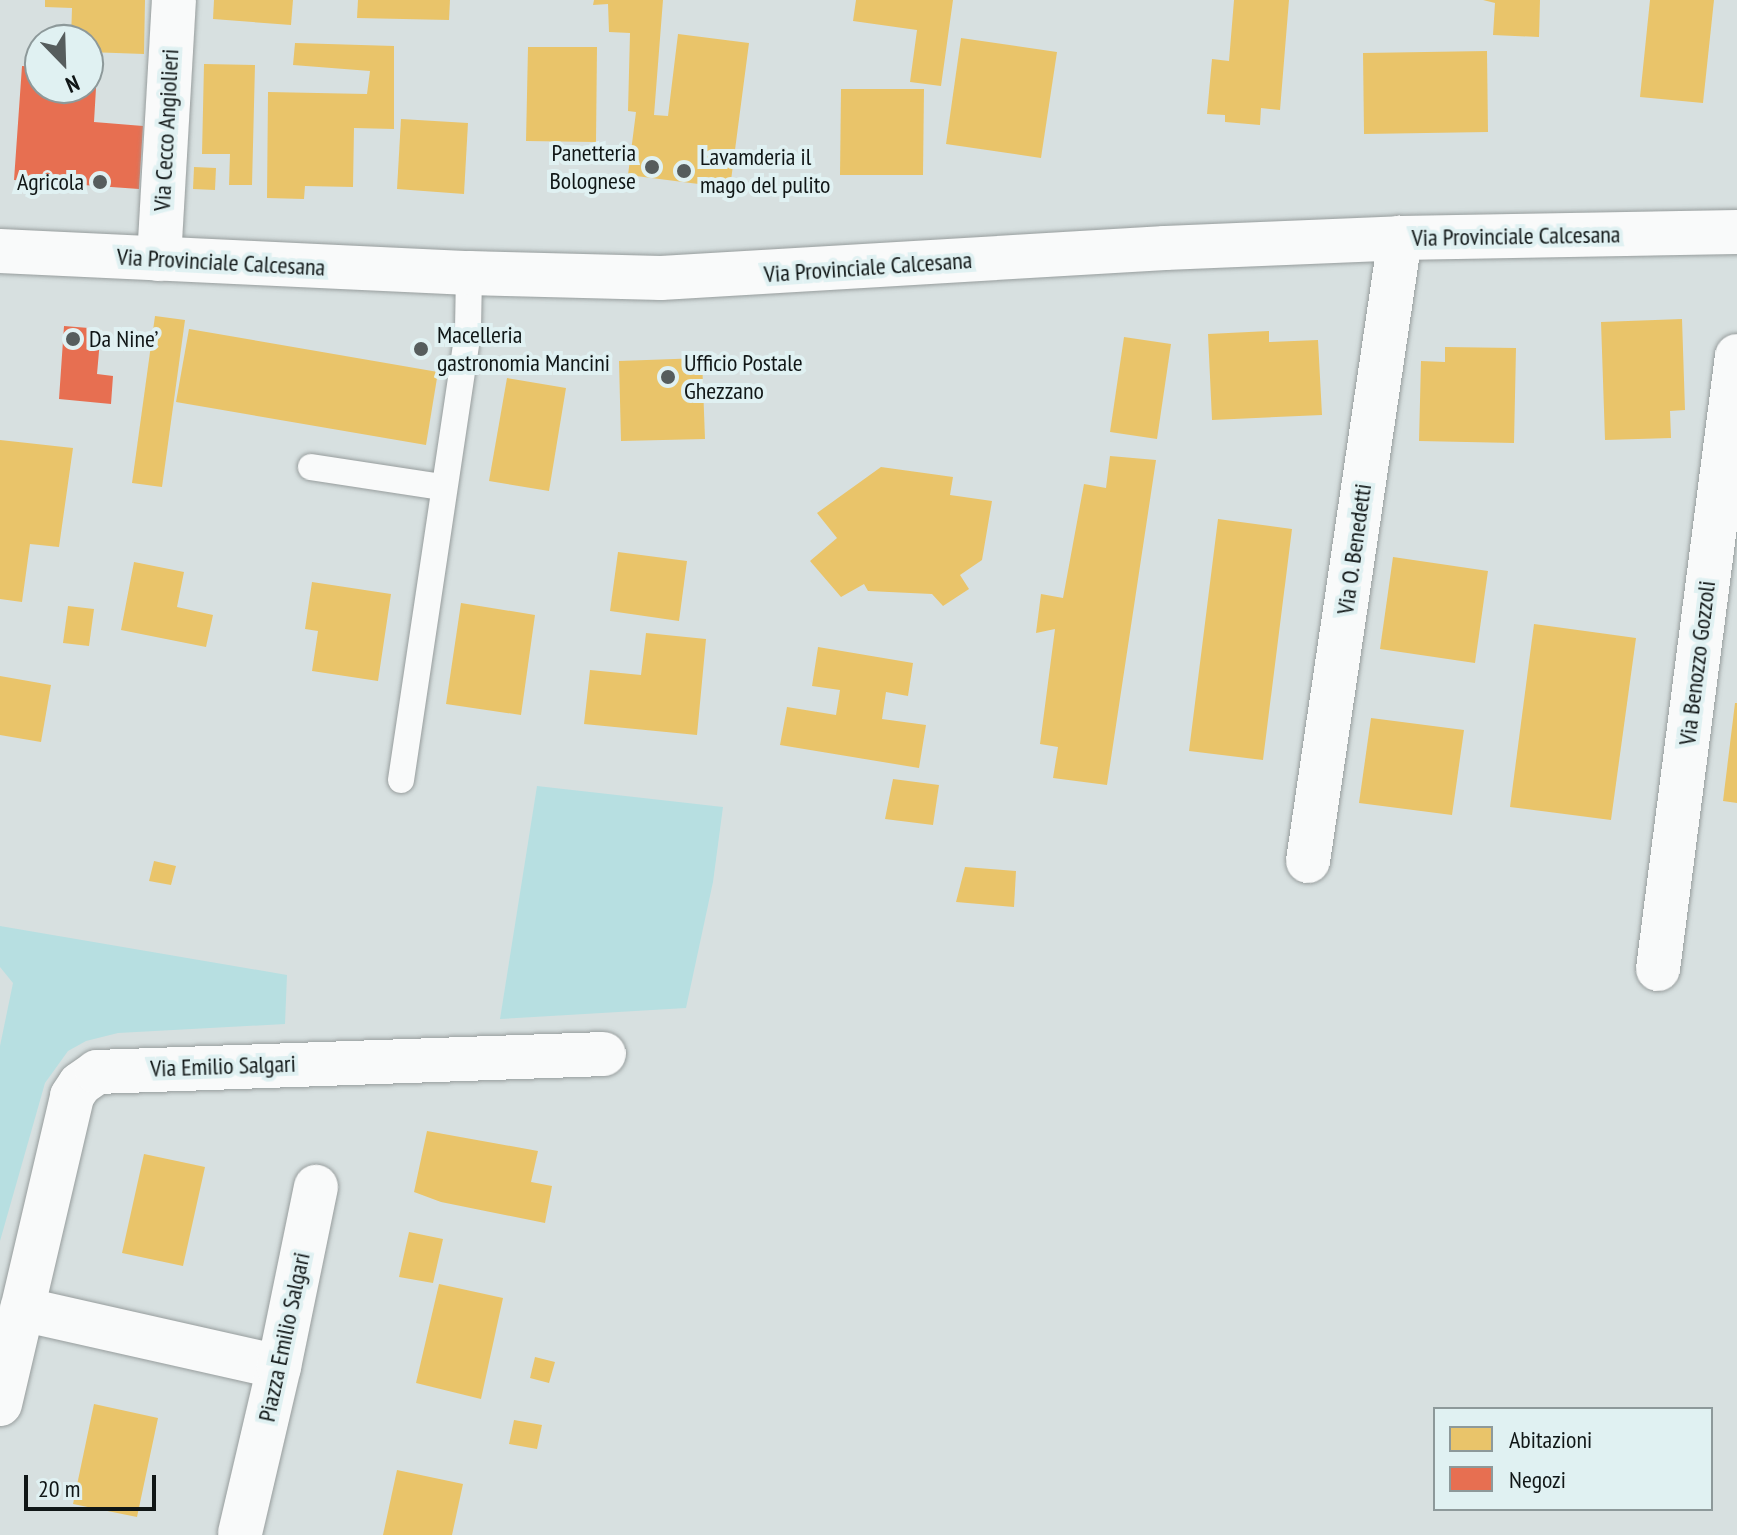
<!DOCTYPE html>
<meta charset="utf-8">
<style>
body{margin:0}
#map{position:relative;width:1737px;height:1535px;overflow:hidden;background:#d7e0e0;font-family:"PT Sans Narrow",sans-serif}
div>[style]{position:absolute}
.green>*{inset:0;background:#b7dfe1}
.homes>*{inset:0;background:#e9c46a}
.shops>*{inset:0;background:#e76f51}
.roads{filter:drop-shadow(0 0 2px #979d9d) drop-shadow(0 0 2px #979d9d)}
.service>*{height:26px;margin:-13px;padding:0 13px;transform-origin:13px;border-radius:13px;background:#f9fafa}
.minor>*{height:44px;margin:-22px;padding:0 22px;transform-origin:22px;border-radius:22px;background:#f9fafa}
.secondary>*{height:44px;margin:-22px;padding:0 22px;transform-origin:22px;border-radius:22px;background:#f9fafa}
.dots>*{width:22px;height:22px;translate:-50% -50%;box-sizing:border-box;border:4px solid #e0f1f2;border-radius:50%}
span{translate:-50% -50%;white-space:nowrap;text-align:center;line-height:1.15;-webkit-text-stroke:8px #e0f1f2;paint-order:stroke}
.street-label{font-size:24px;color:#101616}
.poi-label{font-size:24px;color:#101616}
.right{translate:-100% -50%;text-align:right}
.left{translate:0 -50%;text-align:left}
.legend{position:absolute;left:1433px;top:1407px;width:280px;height:104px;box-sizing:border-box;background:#e0f1f2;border:2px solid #8d999a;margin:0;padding:10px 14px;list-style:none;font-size:24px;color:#101616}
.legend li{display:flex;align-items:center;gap:16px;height:40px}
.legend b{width:40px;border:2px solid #8d999a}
.north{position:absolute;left:24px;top:24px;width:80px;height:80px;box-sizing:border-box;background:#e0f1f2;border:2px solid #8d999a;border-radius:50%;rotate:157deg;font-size:22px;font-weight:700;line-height:32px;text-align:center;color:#101616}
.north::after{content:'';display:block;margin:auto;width:28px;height:36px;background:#565d5d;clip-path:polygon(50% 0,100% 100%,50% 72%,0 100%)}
.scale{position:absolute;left:24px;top:1475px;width:132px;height:36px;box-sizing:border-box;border:4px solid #101616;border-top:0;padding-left:10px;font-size:24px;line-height:28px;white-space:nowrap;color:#101616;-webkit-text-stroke:6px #e0f1f2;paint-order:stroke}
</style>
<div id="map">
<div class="green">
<div style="clip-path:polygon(537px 786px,723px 807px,713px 882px,686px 1008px,500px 1019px)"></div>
<div style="clip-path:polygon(0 926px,287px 975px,285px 1024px,118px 1033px,86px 1041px,68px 1051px,45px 1083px,0 1241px,0 1046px,13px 983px,0 967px)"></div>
</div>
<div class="homes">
<div style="clip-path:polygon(45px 0,145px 0,144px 54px,88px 52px,88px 40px,71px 40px,72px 8px,45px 7px)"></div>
<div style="clip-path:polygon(214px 0,293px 0,291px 25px,213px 19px)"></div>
<div style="clip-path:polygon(358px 0,450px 0,449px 20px,357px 18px)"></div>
<div style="clip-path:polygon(594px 0,663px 0,654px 115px,668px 116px,678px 34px,749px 43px,730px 188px,628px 175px,636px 112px,628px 111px,630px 33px,609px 32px,608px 4px,593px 5px)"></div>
<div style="clip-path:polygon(856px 0,953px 0,941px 86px,910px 82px,917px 30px,853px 21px)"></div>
<div style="clip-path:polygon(1234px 0,1289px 0,1280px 110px,1261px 108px,1260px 125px,1225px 122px,1225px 115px,1207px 114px,1212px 59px,1229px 61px)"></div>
<div style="clip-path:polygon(1483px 0,1540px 0,1539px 37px,1493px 35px,1495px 3px)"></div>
<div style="clip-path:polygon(1650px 0,1714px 0,1703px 103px,1640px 97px)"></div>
<div style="clip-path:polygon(961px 38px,1057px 52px,1041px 158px,946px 144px)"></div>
<div style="clip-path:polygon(295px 43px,394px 46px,394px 129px,354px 128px,353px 187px,305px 186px,304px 199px,267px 198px,268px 92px,367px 94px,370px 71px,293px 65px)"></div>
<div style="clip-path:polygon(528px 47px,597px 47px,596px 142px,526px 141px)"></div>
<div style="clip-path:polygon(1487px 51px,1488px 132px,1364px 134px,1363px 53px)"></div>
<div style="clip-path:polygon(204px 64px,255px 65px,252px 185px,229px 185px,230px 154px,202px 154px)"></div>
<div style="clip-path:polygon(841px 89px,924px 89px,923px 175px,840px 175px)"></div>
<div style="clip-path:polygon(401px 119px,468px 123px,464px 194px,397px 189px)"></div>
<div style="clip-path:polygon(194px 167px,216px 168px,215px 190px,193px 189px)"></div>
<div style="clip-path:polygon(155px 316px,185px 320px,162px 487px,132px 483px)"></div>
<div style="clip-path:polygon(1682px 319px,1685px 410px,1670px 411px,1671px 438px,1605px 440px,1601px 322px)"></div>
<div style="clip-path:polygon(189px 329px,438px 372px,426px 445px,176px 402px)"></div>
<div style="clip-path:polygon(1269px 331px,1269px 342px,1318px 340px,1322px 415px,1212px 420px,1208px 334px)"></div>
<div style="clip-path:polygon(1124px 337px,1171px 344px,1157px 439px,1110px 432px)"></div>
<div style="clip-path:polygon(1445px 347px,1516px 348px,1514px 443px,1419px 441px,1421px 361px,1445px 362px)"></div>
<div style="clip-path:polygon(702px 358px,705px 439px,621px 441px,619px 361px)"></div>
<div style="clip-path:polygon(507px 378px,566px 388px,549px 491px,489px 481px)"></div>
<div style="clip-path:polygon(0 440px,73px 448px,59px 547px,30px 544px,22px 602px,0 599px)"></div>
<div style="clip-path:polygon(1110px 456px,1156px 460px,1107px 785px,1053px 778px,1058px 747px,1040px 744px,1055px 629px,1036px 633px,1041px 594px,1063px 598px,1084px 484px,1106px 488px)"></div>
<div style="clip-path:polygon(881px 467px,953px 477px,950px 495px,992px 501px,982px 560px,960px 575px,969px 589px,943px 606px,932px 594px,868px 591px,864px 584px,841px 597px,810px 561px,837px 538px,817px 513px)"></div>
<div style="clip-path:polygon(1218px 519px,1292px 529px,1263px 760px,1189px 751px)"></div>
<div style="clip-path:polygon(618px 552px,687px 561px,679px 621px,610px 611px)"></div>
<div style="clip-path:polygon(1393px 557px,1488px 571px,1475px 663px,1380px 649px)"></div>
<div style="clip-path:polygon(134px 562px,184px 572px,177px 607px,213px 615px,206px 647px,121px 630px)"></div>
<div style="clip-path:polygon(312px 582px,391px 594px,378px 681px,312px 671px,318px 631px,305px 629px)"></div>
<div style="clip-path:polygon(461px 603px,535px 615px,521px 715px,446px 704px)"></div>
<div style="clip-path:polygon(68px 606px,94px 609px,89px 646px,63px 643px)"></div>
<div style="clip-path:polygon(1534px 624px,1636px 638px,1611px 820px,1510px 807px)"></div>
<div style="clip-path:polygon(646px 633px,706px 639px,697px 735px,584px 724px,590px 670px,641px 675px)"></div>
<div style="clip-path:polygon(818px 647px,913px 663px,908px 696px,886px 692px,882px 719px,926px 725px,919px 768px,780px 745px,787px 707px,836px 715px,840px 690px,812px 686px)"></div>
<div style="clip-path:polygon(0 676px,51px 685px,41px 742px,0 735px)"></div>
<div style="clip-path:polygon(1735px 703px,1737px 703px,1737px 803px,1723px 801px)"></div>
<div style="clip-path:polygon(1371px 718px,1464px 730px,1452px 815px,1359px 803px)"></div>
<div style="clip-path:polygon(893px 779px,939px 785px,933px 825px,885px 819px)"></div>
<div style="clip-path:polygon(154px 861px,176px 866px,171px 885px,149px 881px)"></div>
<div style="clip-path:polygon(965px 867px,1016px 871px,1014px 907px,956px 902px)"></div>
<div style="clip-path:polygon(427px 1131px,538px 1151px,531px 1182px,552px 1186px,545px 1223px,441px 1202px,414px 1192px)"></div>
<div style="clip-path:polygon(144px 1154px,205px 1167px,183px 1266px,122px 1253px)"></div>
<div style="clip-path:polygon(409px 1232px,443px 1239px,433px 1283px,399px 1277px)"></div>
<div style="clip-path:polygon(439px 1284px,503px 1298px,481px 1399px,416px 1383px)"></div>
<div style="clip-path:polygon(535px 1357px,555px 1362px,549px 1383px,530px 1378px)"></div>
<div style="clip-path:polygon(94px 1404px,158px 1418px,137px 1517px,73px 1504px)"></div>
<div style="clip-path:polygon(514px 1420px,542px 1425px,537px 1449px,509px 1444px)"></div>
<div style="clip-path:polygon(397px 1470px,463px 1484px,452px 1535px,383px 1535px)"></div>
</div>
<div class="shops">
<div style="clip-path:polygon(22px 66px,40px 67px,40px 88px,88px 88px,88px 70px,97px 71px,94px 122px,143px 126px,139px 189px,14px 180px)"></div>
<div style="clip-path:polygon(64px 326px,101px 329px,97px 374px,113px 376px,111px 404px,59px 399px)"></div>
</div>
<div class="roads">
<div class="service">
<div style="left:311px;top:467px;width:133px;rotate:8.7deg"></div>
<div style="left:401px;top:780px;width:455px;rotate:-81.5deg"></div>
<div style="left:468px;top:330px;width:57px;rotate:-89deg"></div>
</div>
<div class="minor">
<div style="left:159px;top:259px;width:259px;rotate:-86.7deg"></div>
<div style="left:1308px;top:861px;width:630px;rotate:-81.6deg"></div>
<div style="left:1658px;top:969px;width:618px;rotate:-82.66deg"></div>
<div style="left:22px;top:1309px;width:263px;rotate:12.7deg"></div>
<div style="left:0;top:1404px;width:316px;rotate:-76.8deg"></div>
<div style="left:72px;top:1096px;width:14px;rotate:-56deg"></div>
<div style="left:80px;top:1084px;width:21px;rotate:-35deg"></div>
<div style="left:97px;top:1072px;width:507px;rotate:-2.03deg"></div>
<div style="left:240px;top:1533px;width:171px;rotate:-76.8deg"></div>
<div style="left:279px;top:1367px;width:184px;rotate:-78.4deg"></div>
</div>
<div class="secondary">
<div style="left:0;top:251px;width:470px;rotate:2.7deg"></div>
<div style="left:469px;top:273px;width:192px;rotate:1.5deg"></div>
<div style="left:661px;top:278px;width:505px;rotate:-3.41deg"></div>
<div style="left:1165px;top:248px;width:235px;rotate:-2.4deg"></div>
<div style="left:1400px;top:238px;width:337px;rotate:-1deg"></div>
</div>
</div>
<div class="dots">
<div style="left:652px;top:167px;background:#565d5d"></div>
<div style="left:684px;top:171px;background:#565d5d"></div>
<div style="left:100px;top:182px;background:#565d5d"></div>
<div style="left:73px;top:339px;background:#565d5d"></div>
<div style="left:421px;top:349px;background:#565d5d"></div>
<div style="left:668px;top:377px;background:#565d5d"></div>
</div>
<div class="street-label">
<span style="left:166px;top:130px;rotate:-87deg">Via Cecco Angiolieri</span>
<span style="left:1516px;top:236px;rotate:-1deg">Via Provinciale Calcesana</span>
<span style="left:221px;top:262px;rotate:3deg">Via Provinciale Calcesana</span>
<span style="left:868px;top:267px;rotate:-4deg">Via Provinciale Calcesana</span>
<span style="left:1354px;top:549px;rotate:-82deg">Via O. Benedetti</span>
<span style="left:1697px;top:663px;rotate:-83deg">Via Benozzo Gozzoli</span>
<span style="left:223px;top:1066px;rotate:-2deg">Via Emilio Salgari</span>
<span style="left:284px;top:1337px;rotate:-78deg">Piazza Emilio Salgari</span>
</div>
<div class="poi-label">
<span class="right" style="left:636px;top:167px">Panetteria<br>Bolognese</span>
<span class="left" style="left:700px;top:171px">Lavamderia il<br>mago del pulito</span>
<span class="right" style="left:84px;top:182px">Agricola</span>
<span class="left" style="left:437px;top:349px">Macelleria<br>gastronomia Mancini</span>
<span class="left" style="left:89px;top:339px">Da Nine’</span>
<span class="left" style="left:684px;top:377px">Ufficio Postale<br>Ghezzano</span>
</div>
<ul class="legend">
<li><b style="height:22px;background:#e9c46a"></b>Abitazioni</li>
<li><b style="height:22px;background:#e76f51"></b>Negozi</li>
</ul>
<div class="north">N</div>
<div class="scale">20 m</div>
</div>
